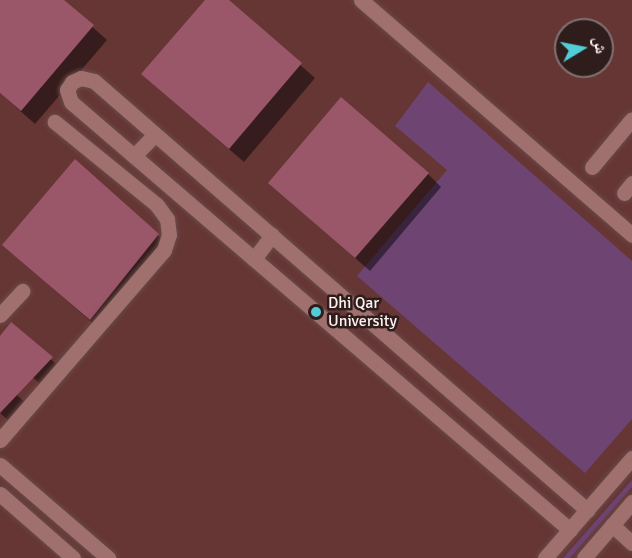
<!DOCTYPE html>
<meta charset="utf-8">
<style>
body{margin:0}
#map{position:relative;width:632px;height:558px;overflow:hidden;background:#572e2c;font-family:Signika,"Noto Naskh Arabic",sans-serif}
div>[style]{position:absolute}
.built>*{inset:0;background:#663635}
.green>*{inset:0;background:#6e4473}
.shadow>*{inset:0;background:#0007}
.building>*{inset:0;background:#9b576a}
.roads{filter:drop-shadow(0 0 2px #694a49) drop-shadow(0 0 2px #694a49)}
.minor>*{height:15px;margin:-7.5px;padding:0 7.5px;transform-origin:7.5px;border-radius:7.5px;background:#9f706d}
.dots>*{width:16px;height:16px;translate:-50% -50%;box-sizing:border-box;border:3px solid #2f1d1c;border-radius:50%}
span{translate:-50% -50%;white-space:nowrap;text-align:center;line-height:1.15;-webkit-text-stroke:5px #2f1d1c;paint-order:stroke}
.poi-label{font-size:16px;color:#fdf2f1}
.left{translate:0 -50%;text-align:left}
.north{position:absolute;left:554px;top:18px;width:60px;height:60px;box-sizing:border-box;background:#2f1d1c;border:2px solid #817271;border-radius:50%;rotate:80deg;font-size:16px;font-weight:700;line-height:24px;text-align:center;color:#fdf2f1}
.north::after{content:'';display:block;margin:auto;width:21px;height:27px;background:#52ccd6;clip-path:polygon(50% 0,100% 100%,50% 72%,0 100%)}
</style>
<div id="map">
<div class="built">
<div style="clip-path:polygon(evenodd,0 0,632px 0,632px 558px,0 558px,0 0,566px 30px,602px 30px,602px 66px,566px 66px,566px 30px)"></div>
</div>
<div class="green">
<div style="clip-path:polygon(428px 82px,632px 261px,632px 419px,585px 473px,357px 276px,447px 170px,395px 126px)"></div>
<div style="clip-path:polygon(632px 480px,632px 487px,570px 558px,563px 558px)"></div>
</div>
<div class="shadow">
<div style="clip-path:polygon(0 0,62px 0,107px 40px,35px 124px,0 93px)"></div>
<div style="clip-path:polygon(206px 0,226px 0,315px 78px,244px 162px,157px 87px)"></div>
<div style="clip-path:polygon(428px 174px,441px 187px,370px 271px,284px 196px)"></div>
<div style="clip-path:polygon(158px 235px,172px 249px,104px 333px,4px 245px)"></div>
<div style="clip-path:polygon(11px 325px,62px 369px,46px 389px,0 348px,0 339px)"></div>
<div style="clip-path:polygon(0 380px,28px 405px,11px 423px,0 413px)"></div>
</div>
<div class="building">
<div style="clip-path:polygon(0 0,64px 0,94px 25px,21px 111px,0 93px)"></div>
<div style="clip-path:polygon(205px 0,229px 0,302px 63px,229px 149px,141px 74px)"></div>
<div style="clip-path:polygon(341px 97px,429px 173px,355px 258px,268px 183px)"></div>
<div style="clip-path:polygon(75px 159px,159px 234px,90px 320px,2px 245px)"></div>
<div style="clip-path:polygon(11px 322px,53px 357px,0 413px,0 336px)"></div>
</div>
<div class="roads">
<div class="minor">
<div style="left:361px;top:0;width:359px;rotate:40.9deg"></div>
<div style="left:134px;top:156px;width:30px;rotate:-46deg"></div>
<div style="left:592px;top:167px;width:62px;rotate:-50.2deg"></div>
<div style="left:624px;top:193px;width:13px;rotate:-51deg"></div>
<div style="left:254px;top:259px;width:30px;rotate:-53deg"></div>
<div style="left:0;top:315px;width:33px;rotate:-47deg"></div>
<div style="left:0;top:440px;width:251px;rotate:-49.2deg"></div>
<div style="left:164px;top:250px;width:16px;rotate:-72deg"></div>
<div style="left:169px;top:235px;width:16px;rotate:-97deg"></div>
<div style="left:167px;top:219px;width:17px;rotate:-126deg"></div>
<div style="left:157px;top:205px;width:132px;rotate:-140.9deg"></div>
<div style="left:0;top:465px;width:143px;rotate:40.7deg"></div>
<div style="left:0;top:494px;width:97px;rotate:41.2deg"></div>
<div style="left:612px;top:525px;width:27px;rotate:42deg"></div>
<div style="left:570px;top:530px;width:657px;rotate:-139.38deg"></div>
<div style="left:71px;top:102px;width:13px;rotate:-108deg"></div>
<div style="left:67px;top:90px;width:9px;rotate:-58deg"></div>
<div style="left:72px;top:82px;width:10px;rotate:-24deg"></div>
<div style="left:81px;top:78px;width:13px;rotate:13deg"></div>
<div style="left:94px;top:81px;width:654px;rotate:41.03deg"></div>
<div style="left:545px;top:558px;width:133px;rotate:-49deg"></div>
<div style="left:584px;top:558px;width:74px;rotate:-49.4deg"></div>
</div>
</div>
<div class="dots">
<div style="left:316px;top:312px;background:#52ccd6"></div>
</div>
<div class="poi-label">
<span class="left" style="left:328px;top:312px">Dhi Qar<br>University</span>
</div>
<div class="north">ش</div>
</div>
